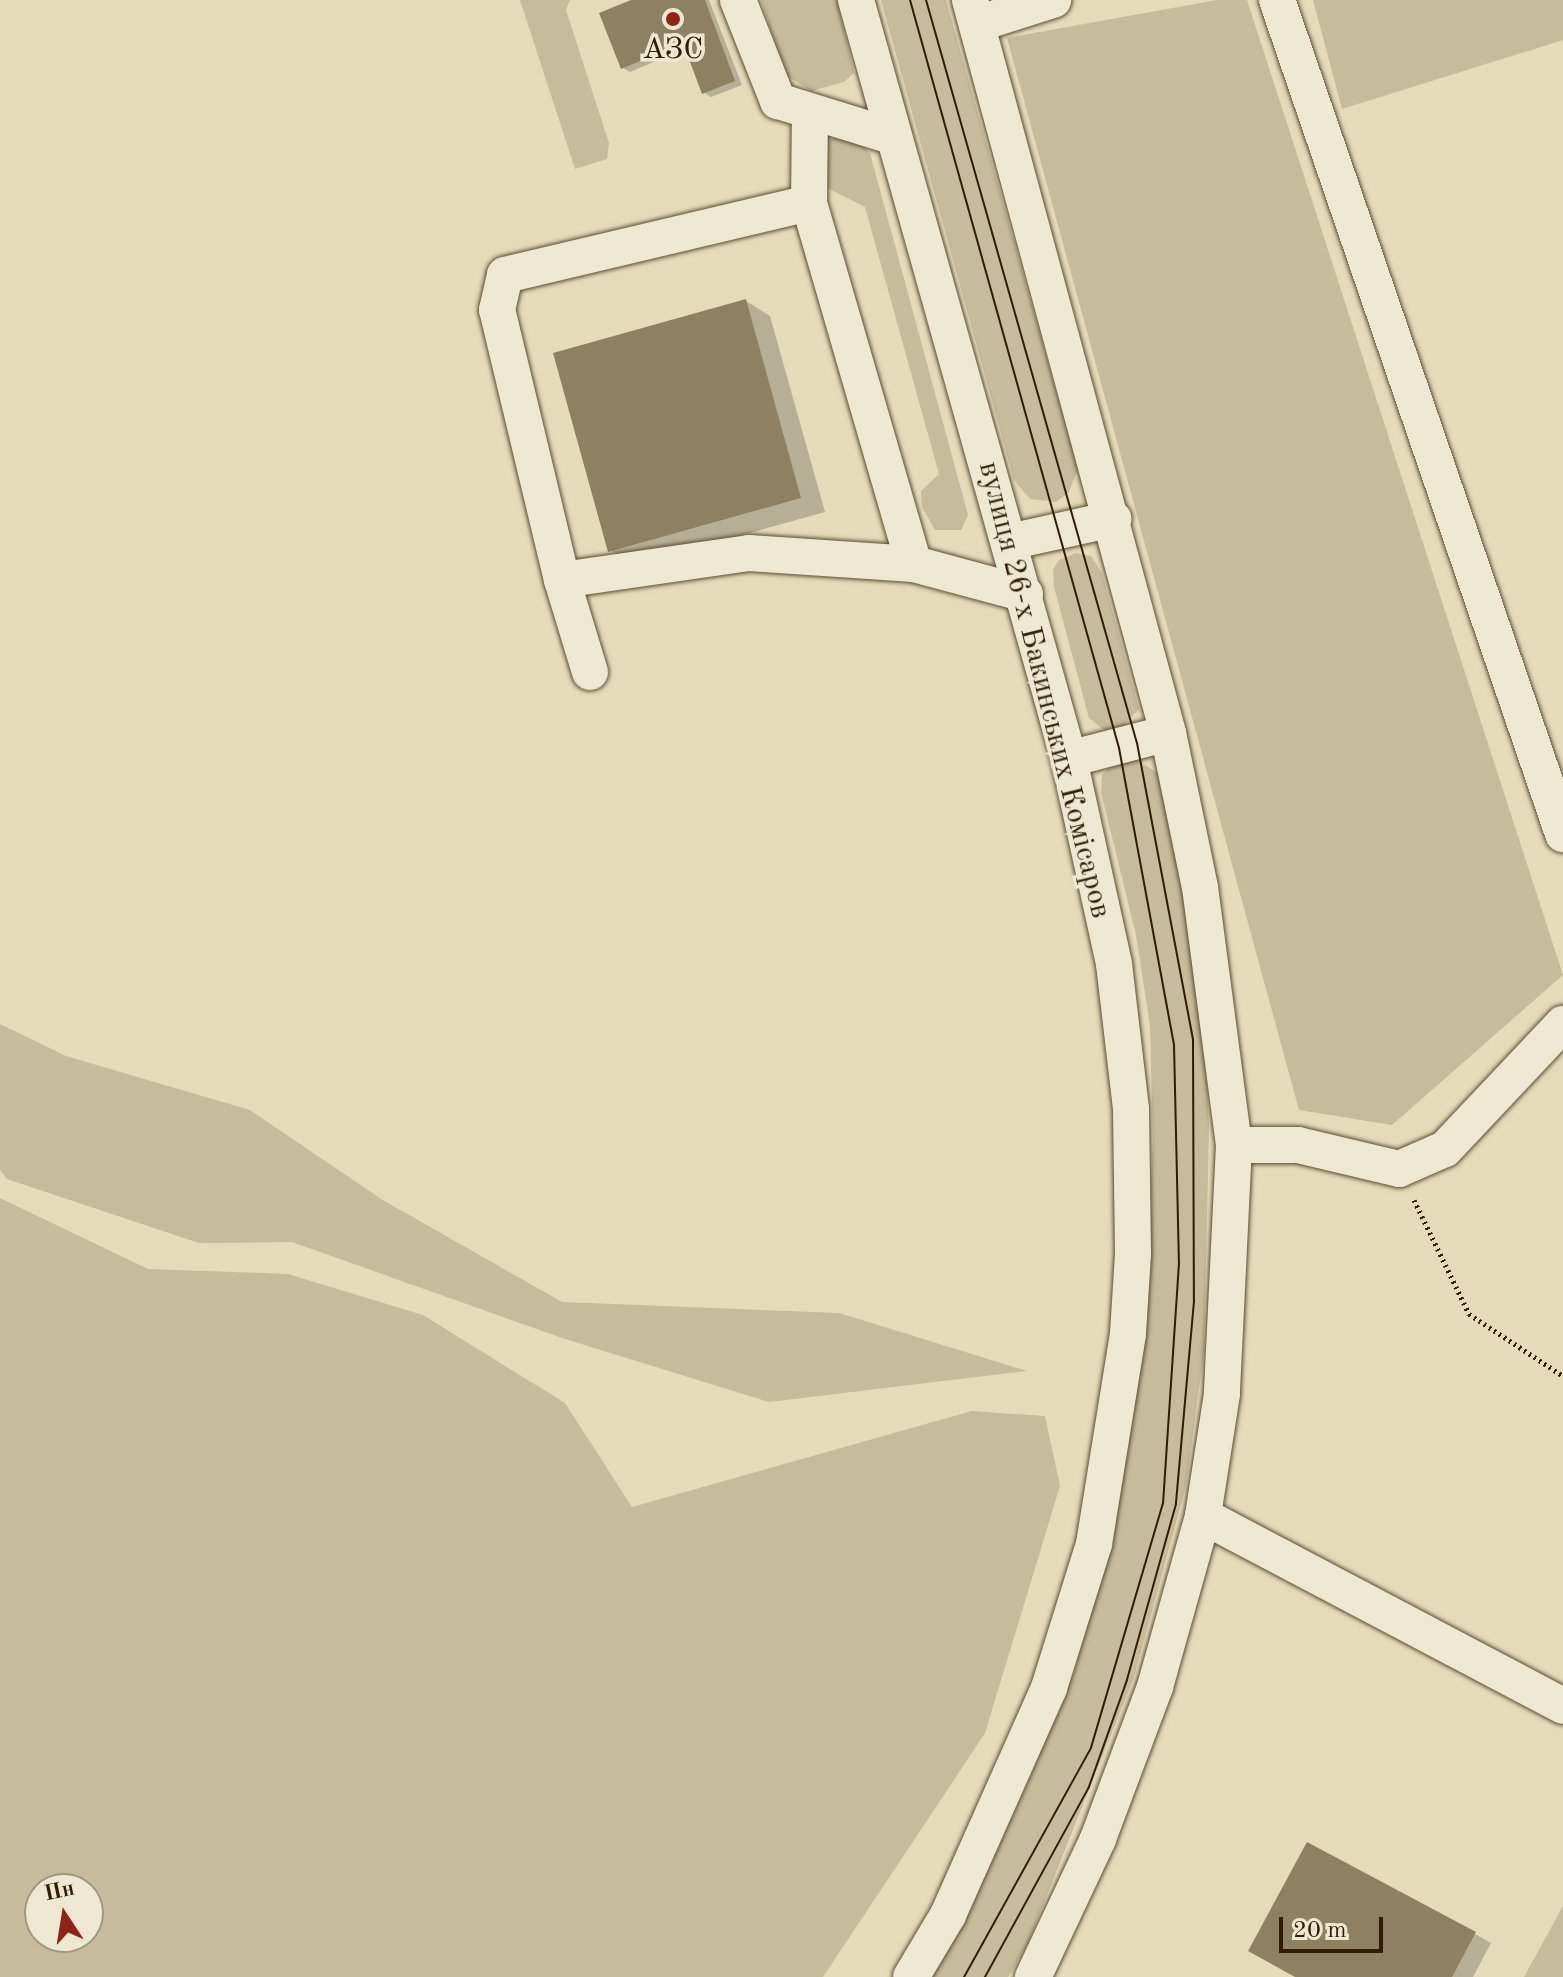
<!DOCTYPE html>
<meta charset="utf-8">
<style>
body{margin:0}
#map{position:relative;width:1563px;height:1977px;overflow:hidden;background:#e5dbbb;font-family:"Old Standard TT",serif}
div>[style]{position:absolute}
.green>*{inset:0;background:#c6bb9c}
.shadow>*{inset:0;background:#0003}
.building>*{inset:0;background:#8e8063}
.path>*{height:5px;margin-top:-2.5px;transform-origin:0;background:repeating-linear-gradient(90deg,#301d04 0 2px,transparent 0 6px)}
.roads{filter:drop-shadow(0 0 2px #5d4c32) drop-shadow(0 0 2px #5d4c32)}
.minor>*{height:36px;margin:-18px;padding:0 18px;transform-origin:18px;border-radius:18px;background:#eee8d3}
.tram>*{height:2px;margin:-1px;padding:0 1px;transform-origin:1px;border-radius:1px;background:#301d04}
.dots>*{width:22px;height:22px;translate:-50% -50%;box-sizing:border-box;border:4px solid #eee8d3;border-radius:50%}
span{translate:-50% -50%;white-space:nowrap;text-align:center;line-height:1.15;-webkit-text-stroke:7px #eee8d3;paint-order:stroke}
.poi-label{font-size:30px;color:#301d04}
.street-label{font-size:30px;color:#301d04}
.north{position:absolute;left:24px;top:1873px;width:80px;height:80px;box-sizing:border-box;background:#eee8d3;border:2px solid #a29780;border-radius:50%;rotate:348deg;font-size:22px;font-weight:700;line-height:32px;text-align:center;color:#301d04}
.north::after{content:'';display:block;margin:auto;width:28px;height:36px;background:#8f2418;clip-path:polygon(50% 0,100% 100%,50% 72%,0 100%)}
.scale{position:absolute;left:1279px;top:1917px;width:104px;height:36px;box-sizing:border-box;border:4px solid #301d04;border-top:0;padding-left:10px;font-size:24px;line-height:28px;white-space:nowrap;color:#301d04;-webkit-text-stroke:6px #eee8d3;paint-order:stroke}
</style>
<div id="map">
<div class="green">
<div style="clip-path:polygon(520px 0,570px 0,566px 10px,609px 143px,607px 159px,575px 169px)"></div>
<div style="clip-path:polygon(761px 0,837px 0,854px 73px,844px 82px,811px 91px,786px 75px)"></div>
<div style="clip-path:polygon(881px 0,946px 0,1078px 469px,1069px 492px,1056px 502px,1030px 499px,1014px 480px)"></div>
<div style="clip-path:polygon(1217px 0,1247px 0,1563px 975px,1392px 1125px,1299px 1110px,1007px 38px)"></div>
<div style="clip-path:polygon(1313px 0,1563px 0,1563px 40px,1342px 109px)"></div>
<div style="clip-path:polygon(842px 136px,854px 137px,870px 153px,968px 515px,961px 530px,935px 530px,922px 507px,921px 491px,939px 474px,865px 207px,827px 188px,828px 140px)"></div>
<div style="clip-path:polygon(1076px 553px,1091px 556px,1102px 573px,1139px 709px,1123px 726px,1104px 730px,1089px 718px,1054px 587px,1053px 570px,1059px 560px)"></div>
<div style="clip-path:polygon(1135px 759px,1158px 773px,1170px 818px,1205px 1036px,1209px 1127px,1204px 1351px,1186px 1486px,1134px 1677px,1027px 1945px,1008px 1977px,931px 1977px,1013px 1816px,1073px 1675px,1108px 1556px,1143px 1345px,1153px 1141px,1150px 1026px,1136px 935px,1101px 792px,1102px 775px,1112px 764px)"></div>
<div style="clip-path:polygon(0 1024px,66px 1056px,250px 1110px,381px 1199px,562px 1302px,839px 1313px,1027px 1371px,769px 1402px,562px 1338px,292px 1242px,199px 1243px,7px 1179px,0 1170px)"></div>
<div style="clip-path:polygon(evenodd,0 1198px,148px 1269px,288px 1274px,423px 1315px,565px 1403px,632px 1507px,972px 1411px,1045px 1416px,1060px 1486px,985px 1733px,823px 1977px,0 1977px,0 1198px,40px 1889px,88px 1889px,88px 1937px,40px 1937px,40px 1889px)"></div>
<div style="clip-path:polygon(1563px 1906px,1563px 1977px,1524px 1977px)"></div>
</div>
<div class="shadow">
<div style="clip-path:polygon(638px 0,709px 0,742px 85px,711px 97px,703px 92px,687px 48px,630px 72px,623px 68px)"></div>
<div style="clip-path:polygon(746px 301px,770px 316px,825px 512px,634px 565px,610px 550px)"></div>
<div style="clip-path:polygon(1475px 1934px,1491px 1943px,1473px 1977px,1298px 1977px)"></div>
</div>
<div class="building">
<div style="clip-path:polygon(631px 0,705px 0,735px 81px,702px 94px,683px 43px,621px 69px,599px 13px)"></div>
<div style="clip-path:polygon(746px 299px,801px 498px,608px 552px,553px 353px)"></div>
<div style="clip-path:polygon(1307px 1842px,1476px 1932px,1452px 1977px,1295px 1977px,1248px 1951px)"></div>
</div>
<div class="path">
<div style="left:1414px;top:1200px;width:127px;rotate:64.2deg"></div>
<div style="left:1469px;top:1314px;width:113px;rotate:33.4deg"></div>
</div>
<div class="roads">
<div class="minor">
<div style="left:738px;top:0;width:109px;rotate:68.4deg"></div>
<div style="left:778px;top:101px;width:121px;rotate:17.2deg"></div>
<div style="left:856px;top:0;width:788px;rotate:74.32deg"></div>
<div style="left:1069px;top:759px;width:210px;rotate:77.6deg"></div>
<div style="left:1114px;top:964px;width:146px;rotate:83.3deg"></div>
<div style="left:1131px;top:1109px;width:145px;rotate:89.2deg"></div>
<div style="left:1133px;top:1254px;width:80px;rotate:93.6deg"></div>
<div style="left:1128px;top:1334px;width:213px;rotate:99.2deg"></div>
<div style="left:1094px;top:1544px;width:151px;rotate:107.4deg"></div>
<div style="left:1049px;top:1688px;width:248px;rotate:114deg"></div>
<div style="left:948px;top:1915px;width:72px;rotate:120.8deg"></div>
<div style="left:970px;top:0;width:759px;rotate:74.88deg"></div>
<div style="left:1168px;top:733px;width:157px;rotate:78.3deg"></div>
<div style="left:1200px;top:887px;width:260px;rotate:82.5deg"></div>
<div style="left:1234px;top:1145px;width:249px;rotate:92.8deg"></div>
<div style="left:1222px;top:1394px;width:123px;rotate:98.9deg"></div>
<div style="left:1203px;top:1516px;width:178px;rotate:105.7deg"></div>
<div style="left:1155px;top:1687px;width:162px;rotate:110.6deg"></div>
<div style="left:1098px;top:1839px;width:153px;rotate:115.2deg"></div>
<div style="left:1277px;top:0;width:882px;rotate:71.07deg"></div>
<div style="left:977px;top:24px;width:80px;rotate:-17.5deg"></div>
<div style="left:809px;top:203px;width:376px;rotate:73.8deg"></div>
<div style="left:914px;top:564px;width:115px;rotate:15.1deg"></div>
<div style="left:1009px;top:542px;width:107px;rotate:-12.5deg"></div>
<div style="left:562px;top:580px;width:189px;rotate:-8.2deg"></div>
<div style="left:749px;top:553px;width:165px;rotate:3.8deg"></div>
<div style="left:590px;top:672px;width:96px;rotate:-106.9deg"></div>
<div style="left:562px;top:580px;width:278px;rotate:-103.5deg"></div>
<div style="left:497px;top:310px;width:36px;rotate:-77deg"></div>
<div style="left:505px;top:275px;width:312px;rotate:-13.3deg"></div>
<div style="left:809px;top:203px;width:90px;rotate:-89.4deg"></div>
<div style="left:1069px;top:759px;width:102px;rotate:-14.7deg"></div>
<div style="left:1234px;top:1145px;width:64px"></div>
<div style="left:1298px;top:1145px;width:104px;rotate:13.4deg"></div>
<div style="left:1399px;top:1169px;width:50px;rotate:-23.5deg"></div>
<div style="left:1445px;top:1149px;width:172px;rotate:-46.7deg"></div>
<div style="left:1203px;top:1516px;width:407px;rotate:27.8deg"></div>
</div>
</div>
<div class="tram">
<div style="left:910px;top:0;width:777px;rotate:74.39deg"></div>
<div style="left:1119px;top:748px;width:302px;rotate:79.5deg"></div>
<div style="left:1174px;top:1045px;width:218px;rotate:88.7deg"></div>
<div style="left:1179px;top:1263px;width:241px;rotate:93.8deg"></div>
<div style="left:1163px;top:1503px;width:255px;rotate:106.4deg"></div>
<div style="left:1091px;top:1748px;width:262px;rotate:119deg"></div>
<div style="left:926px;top:0;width:772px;rotate:74.15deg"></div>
<div style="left:1137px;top:743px;width:302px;rotate:79.3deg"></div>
<div style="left:1193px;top:1040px;width:261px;rotate:89.8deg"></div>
<div style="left:1194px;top:1301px;width:204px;rotate:95.1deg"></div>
<div style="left:1176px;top:1504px;width:183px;rotate:105.6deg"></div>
<div style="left:1127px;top:1680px;width:114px;rotate:109.6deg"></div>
<div style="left:1089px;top:1787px;width:217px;rotate:118.7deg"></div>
</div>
<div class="dots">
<div style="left:673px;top:19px;background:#8f2418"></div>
</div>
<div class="poi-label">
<span style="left:673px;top:50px">АЗС</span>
</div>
<div class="street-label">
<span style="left:1044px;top:690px;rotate:76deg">вулиця 26-х Бакинських Комісаров</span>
</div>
<div class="north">Пн</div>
<div class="scale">20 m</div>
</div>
